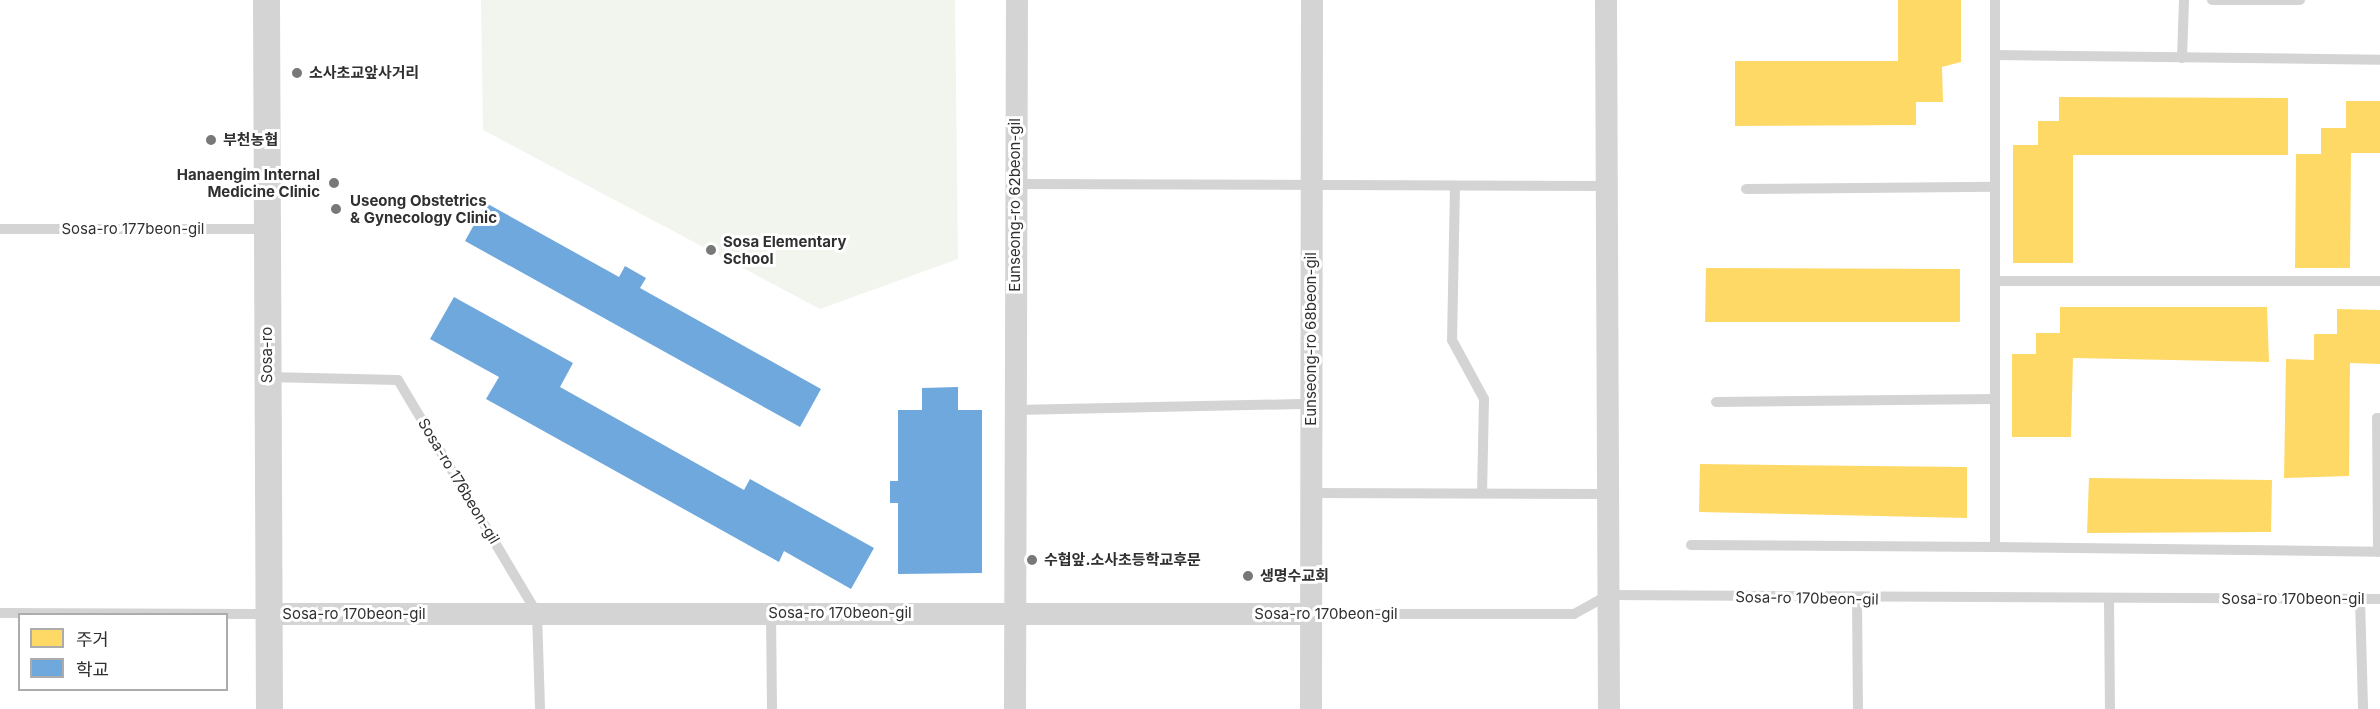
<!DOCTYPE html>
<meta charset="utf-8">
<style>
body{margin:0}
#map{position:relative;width:2380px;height:709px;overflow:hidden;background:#fff;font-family:Inter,"Noto Sans KR",sans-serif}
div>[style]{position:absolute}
.green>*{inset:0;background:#f1f5ed}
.homes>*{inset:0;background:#ffd966}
.schools>*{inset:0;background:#6fa8dc}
.service>*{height:10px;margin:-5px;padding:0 5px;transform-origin:5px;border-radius:5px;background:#d4d4d4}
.minor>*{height:22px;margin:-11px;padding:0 11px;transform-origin:11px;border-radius:11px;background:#d4d4d4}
.tertiary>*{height:27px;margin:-13.5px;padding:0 13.5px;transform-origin:13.5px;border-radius:13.5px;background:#d4d4d4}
.dots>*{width:16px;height:16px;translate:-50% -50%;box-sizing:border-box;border:3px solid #fff;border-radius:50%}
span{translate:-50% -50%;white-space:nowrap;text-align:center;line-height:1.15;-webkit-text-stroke:6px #fff;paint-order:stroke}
.poi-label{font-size:15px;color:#303030;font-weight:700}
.left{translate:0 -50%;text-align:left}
.right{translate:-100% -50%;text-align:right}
.street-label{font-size:15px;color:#303030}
.legend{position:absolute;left:18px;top:613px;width:210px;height:78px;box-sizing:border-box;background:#fff;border:2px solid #acacac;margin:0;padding:8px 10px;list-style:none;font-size:18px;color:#303030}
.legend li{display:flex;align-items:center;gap:12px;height:30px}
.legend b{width:30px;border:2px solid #acacac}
</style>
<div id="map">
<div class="green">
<div style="clip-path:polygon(481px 0,955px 0,958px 259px,820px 309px,483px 130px)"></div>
</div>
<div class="homes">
<div style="clip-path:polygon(1898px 0,1961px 0,1961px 62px,1942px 67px,1943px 102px,1916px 102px,1916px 125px,1735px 126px,1735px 61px,1898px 61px)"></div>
<div style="clip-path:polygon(2059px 97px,2288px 98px,2288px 155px,2073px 155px,2073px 263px,2013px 263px,2013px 145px,2038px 145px,2038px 121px,2059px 121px)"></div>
<div style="clip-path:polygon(2346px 101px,2380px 101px,2380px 153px,2351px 153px,2350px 268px,2295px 268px,2296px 154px,2321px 154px,2321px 128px,2346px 128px)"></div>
<div style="clip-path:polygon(1706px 268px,1960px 269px,1960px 322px,1705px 322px)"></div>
<div style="clip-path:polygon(2060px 307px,2267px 307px,2269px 362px,2073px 358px,2071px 437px,2012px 437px,2012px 354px,2036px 354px,2036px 333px,2060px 333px)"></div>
<div style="clip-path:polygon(2337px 309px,2380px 310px,2380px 364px,2350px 363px,2349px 476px,2284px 478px,2286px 359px,2314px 360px,2314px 334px,2337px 334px)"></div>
<div style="clip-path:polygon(1700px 464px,1967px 467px,1967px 518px,1699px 512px)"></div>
<div style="clip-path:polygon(2089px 478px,2272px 480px,2271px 532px,2087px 533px)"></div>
</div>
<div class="schools">
<div style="clip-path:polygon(486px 203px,619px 277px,625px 266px,646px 278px,640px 288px,821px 389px,800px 427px,465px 241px)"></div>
<div style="clip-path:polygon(454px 297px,573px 363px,560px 387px,744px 490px,750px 479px,874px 548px,851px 589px,784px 551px,779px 562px,486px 399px,499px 377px,430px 339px)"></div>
<div style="clip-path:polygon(958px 387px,958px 410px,982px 410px,982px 573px,898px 574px,898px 503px,890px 503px,890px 481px,898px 481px,898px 410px,922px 410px,922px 388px)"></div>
</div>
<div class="service">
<div style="left:2212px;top:0;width:88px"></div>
<div style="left:1995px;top:55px;width:385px;rotate:0.7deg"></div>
<div style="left:2182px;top:58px;width:58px;rotate:-88deg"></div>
<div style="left:1016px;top:184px;width:591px;rotate:0.19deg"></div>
<div style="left:1455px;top:186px;width:154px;rotate:91.1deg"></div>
<div style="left:1452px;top:340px;width:67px;rotate:61.5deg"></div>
<div style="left:1484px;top:399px;width:94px;rotate:91.2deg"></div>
<div style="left:1746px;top:189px;width:249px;rotate:-0.5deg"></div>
<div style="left:0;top:229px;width:266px"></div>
<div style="left:1995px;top:281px;width:385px"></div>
<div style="left:267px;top:377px;width:131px;rotate:1.3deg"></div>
<div style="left:398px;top:380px;width:271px;rotate:59.2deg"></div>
<div style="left:537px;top:613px;width:96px;rotate:88.2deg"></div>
<div style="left:1716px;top:402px;width:279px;rotate:-0.6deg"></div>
<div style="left:1015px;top:410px;width:296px;rotate:-1.2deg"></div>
<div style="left:1310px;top:493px;width:298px;rotate:0.2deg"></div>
<div style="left:1691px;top:545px;width:304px;rotate:0.4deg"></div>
<div style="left:1995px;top:547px;width:547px;rotate:-90deg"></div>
<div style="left:1995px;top:547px;width:383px;rotate:0.7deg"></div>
<div style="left:2378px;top:552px;width:134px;rotate:-90.4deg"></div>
<div style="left:2377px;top:418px;width:3px"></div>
<div style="left:1857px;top:598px;width:111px;rotate:89.5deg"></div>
<div style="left:2109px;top:599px;width:110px;rotate:89.5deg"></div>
<div style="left:2360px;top:599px;width:110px;rotate:88.4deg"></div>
<div style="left:0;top:613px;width:267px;rotate:0.2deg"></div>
<div style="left:771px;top:613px;width:96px;rotate:89.4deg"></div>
<div style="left:1310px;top:614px;width:264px"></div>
<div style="left:1574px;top:614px;width:39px;rotate:-29deg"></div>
<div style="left:1608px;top:595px;width:772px;rotate:0.3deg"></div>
</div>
<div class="minor">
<div style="left:1606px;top:0;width:709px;rotate:89.76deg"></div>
<div style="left:267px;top:614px;width:1043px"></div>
<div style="left:1015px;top:709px;width:709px;rotate:-89.84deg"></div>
<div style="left:1311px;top:709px;width:709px;rotate:-89.92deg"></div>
</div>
<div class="tertiary">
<div style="left:266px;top:0;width:709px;rotate:89.76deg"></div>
</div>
<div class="dots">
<div style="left:297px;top:73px;background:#787878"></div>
<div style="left:211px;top:140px;background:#787878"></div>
<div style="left:334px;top:183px;background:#787878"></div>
<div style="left:336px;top:209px;background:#787878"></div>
<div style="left:711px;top:250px;background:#787878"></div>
<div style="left:1032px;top:560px;background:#787878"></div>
<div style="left:1248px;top:576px;background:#787878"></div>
</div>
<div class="poi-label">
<span class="left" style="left:309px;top:73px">소사초교앞사거리</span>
<span class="left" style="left:223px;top:140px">부천농협</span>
<span class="right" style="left:320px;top:183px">Hanaengim Internal<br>Medicine Clinic</span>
<span class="left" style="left:350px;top:209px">Useong Obstetrics<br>&amp; Gynecology Clinic</span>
<span class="left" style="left:723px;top:250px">Sosa Elementary<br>School</span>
<span class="left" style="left:1044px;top:560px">수협앞.소사초등학교후문</span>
<span class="left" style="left:1260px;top:576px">생명수교회</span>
</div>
<div class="street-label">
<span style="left:1015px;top:205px;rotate:-90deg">Eunseong-ro 62beon-gil</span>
<span style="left:133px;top:229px">Sosa-ro 177beon-gil</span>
<span style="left:1311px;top:339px;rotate:-90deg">Eunseong-ro 68beon-gil</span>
<span style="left:267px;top:355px;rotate:-90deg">Sosa-ro</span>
<span style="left:459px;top:481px;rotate:59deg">Sosa-ro 176beon-gil</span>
<span style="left:1807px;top:598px;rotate:1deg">Sosa-ro 170beon-gil</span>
<span style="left:2293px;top:599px">Sosa-ro 170beon-gil</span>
<span style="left:840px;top:613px">Sosa-ro 170beon-gil</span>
<span style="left:354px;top:614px">Sosa-ro 170beon-gil</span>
<span style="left:1326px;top:614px">Sosa-ro 170beon-gil</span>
</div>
<ul class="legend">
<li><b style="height:16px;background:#ffd966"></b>주거</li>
<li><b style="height:16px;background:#6fa8dc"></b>학교</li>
</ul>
</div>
